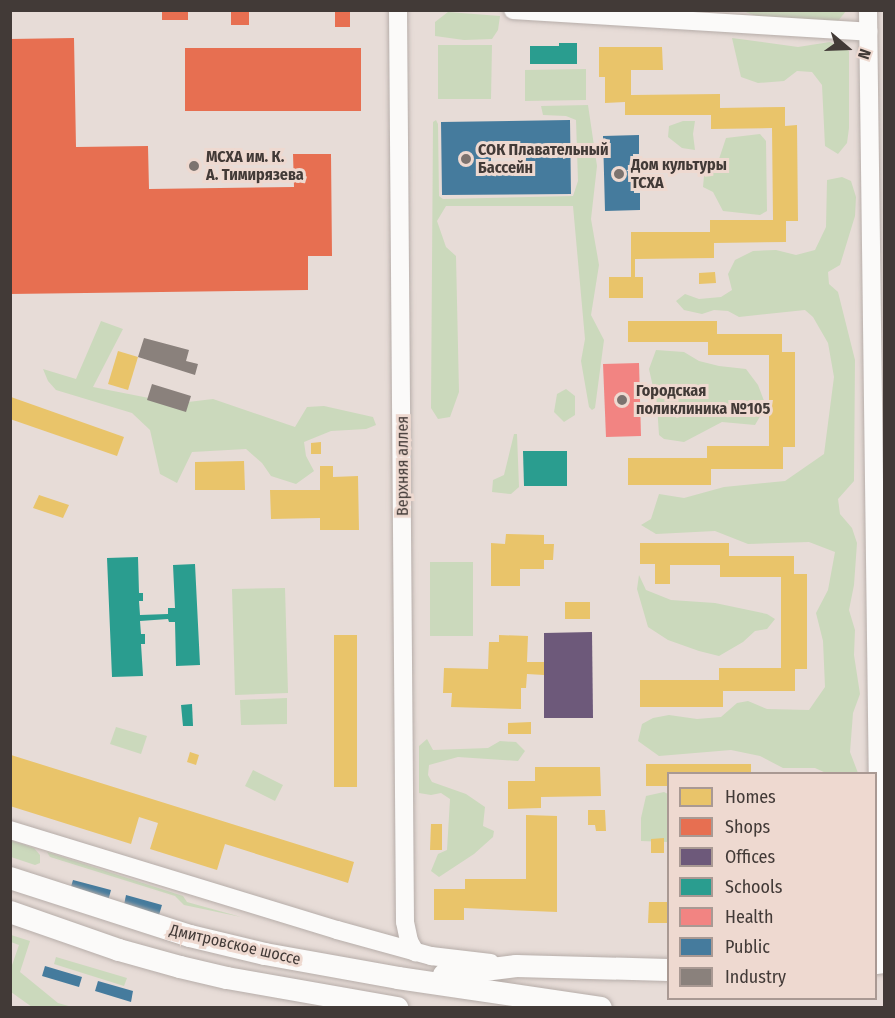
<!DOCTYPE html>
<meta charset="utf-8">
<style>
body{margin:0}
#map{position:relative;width:895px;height:1018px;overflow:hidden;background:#e7dcd7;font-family:"Fira Sans Condensed",sans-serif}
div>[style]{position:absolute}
.green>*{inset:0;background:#cbd9bc}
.homes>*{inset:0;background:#e9c46a}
.shops>*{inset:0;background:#e76f51}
.offices>*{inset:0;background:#6d597a}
.schools>*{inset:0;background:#2a9d8f}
.health>*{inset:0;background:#f28482}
.public>*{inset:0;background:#457b9d}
.industry>*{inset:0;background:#8a817c}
.roads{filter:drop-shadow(0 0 2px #b6ada9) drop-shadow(0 0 2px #b6ada9)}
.minor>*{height:18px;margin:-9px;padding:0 9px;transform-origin:9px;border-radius:9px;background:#fbfaf9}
.major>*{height:22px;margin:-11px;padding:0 11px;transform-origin:11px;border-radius:11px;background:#fbfaf9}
.dots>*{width:16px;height:16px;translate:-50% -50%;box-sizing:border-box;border:3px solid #eed9d0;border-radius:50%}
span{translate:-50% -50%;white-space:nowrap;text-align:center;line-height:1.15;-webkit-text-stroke:6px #eed9d0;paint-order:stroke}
.poi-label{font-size:16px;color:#423a37;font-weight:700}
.left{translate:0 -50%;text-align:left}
.street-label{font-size:16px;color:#423a37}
.frame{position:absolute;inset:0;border:12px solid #423a37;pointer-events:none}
.legend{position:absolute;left:667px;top:772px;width:210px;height:228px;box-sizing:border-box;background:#eed9d0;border:2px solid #a99993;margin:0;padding:8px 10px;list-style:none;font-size:18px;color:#423a37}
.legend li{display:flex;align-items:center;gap:12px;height:30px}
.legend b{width:30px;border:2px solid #a99993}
.north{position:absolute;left:817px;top:18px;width:60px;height:60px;-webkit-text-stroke:4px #eed9d0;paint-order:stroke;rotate:109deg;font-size:16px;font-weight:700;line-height:24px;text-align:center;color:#423a37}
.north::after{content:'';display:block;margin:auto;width:21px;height:27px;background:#423a37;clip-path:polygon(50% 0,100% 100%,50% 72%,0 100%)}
</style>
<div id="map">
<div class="green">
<div style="clip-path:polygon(743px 11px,846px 11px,834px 26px,761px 18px)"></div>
<div style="clip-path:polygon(448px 12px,500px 16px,498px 30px,492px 39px,464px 40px,435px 36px,435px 22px)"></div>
<div style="clip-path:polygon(732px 38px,798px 47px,830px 42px,849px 51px,849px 128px,847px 143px,838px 154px,825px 146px,822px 85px,812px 72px,797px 71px,784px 81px,758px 83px,741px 77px)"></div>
<div style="clip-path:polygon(438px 45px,492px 45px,491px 99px,438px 99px)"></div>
<div style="clip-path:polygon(586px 69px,586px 100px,525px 101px,525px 70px)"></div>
<div style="clip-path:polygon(588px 105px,597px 166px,591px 219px,599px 265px,591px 315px,604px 340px,595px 408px,592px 410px,589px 407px,581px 361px,585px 339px,573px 206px,446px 206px,437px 221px,446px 247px,456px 256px,459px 392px,450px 417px,438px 419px,431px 408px,433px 122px,436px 120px,438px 124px,439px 196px,443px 199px,573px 196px,578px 181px,576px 120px,566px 116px,543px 115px,541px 106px)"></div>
<div style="clip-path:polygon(683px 121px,695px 121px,693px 134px,695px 150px,682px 148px,668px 137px,669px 126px)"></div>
<div style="clip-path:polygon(760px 134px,766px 141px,767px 211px,760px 215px,723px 211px,713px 192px,703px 187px,704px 176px,719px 159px,726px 138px)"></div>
<div style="clip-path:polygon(842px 177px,851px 181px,856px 197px,855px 216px,840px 265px,828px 272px,829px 284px,838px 292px,855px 360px,854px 481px,838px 499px,840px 514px,852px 528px,857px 543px,854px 585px,849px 610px,855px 630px,854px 655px,860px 694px,853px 713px,850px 752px,858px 773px,826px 773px,815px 768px,783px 768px,760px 756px,731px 750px,659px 756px,638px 741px,642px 724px,653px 718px,669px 715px,697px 719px,721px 717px,737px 703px,748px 701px,767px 709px,809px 710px,825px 687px,823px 641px,816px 613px,828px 590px,835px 552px,809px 542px,748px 544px,715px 531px,656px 534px,641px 525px,651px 519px,659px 494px,684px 498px,724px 487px,785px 481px,824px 454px,834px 377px,828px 343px,813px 317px,805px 310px,739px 317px,728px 311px,714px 310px,702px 314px,684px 310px,676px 301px,685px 294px,699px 299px,721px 297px,732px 290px,728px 274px,735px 260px,753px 251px,776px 250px,796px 255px,815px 250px,826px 227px,827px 180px)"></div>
<div style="clip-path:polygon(101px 321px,123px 329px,93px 387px,149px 398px,188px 402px,213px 399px,295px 427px,307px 407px,324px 406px,373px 417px,376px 425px,366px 429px,331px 431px,304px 442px,306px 456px,314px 471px,296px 484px,271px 476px,262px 463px,246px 449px,192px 452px,177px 483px,160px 474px,150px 430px,132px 413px,56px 390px,48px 381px,43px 369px,76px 379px)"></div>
<div style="clip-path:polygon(656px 350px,684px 352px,699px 361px,719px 366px,746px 369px,758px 385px,766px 406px,755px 425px,722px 422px,684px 442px,664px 439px,659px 435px,657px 405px,649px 369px)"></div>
<div style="clip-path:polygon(566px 389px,575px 396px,575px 415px,564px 422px,554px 412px,557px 394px)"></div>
<div style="clip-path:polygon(514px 434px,517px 434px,519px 487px,511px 494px,492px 492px,493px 480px,504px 475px)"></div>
<div style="clip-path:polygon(430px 562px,473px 562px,473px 636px,430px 636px)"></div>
<div style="clip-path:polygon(639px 575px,646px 590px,671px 600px,715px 603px,767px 614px,775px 619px,767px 629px,755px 631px,743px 642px,719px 656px,699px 651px,668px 640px,648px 627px,637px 589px)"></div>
<div style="clip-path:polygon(285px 588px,288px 693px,235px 695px,232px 589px)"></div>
<div style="clip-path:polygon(287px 698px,287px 724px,241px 725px,240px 700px)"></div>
<div style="clip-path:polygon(116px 727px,147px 736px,141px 754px,110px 744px)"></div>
<div style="clip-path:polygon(427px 739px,433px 750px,488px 748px,500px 741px,516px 742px,525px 751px,518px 761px,458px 757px,429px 765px,428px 775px,432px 782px,466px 794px,485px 807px,483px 826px,494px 831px,493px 837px,474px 854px,439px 877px,431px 871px,438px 854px,447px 850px,450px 799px,441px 793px,431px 795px,419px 793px,419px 746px)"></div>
<div style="clip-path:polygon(253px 770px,283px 785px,275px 801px,245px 786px)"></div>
<div style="clip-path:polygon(664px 792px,668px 794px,668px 842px,641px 841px,641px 818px,646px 796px)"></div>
<div style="clip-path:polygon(10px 840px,34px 848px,40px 855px,40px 863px,35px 865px,11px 857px)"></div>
<div style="clip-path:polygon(47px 852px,183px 896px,187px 902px,241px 917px,184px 905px,175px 896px,50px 857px)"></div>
<div style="clip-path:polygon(11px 935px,30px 941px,20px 972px,58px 1003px,72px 1007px,32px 1007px,11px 992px,11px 968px,19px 945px,11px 942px)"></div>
<div style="clip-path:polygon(56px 957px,127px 978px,124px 986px,54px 964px)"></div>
</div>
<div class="homes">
<div style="clip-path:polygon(599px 47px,662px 47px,663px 70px,631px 70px,631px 95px,720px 94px,720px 108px,785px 107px,785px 126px,797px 125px,798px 221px,786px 221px,786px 242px,714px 243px,714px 258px,635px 259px,635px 277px,643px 277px,643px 298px,609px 298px,609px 277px,631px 277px,631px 232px,710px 232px,710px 220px,773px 220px,772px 128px,711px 129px,711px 115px,625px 115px,625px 102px,605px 103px,605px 77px,599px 77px)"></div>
<div style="clip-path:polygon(715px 272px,716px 283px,699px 284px,699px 273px)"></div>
<div style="clip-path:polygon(628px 321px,717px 321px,717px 334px,782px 334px,782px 352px,795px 352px,795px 447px,783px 447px,783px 469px,711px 469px,711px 485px,628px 485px,628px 458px,707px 458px,707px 446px,769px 446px,769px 355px,708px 355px,708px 342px,628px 342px)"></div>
<div style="clip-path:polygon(118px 351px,138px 357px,128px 390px,108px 384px)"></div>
<div style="clip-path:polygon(11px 397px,124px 437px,117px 456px,10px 419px)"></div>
<div style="clip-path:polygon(321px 442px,321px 454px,311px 454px,311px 443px)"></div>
<div style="clip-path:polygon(244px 461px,245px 490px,195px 490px,195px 462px)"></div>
<div style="clip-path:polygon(320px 466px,333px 466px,333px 477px,358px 476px,359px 530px,320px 530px,320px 518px,271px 519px,270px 490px,320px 490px)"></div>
<div style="clip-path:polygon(39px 495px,69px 505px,63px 518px,33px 508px)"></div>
<div style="clip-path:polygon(506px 534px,544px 535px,544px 544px,554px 544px,553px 560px,544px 560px,544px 569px,520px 569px,520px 586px,491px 586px,491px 543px,505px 544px)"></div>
<div style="clip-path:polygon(640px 543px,729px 543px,729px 556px,794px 556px,794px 574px,807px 574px,807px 669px,795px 669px,795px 691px,723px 691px,723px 707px,640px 707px,640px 680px,719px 680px,719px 668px,781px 668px,781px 577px,720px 577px,720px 565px,670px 565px,670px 584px,655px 584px,655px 564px,640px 564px)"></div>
<div style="clip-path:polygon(565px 602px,590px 602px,590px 619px,565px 619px)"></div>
<div style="clip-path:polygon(334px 635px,357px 635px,357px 787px,334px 787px)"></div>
<div style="clip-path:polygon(499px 635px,528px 636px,527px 662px,544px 662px,544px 675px,527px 674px,526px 688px,521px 688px,521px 709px,451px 707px,452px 693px,443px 693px,444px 668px,488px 669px,489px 642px,499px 642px)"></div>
<div style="clip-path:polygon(531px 722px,531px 734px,508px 734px,508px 723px)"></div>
<div style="clip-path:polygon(190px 752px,199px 755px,196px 765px,187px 762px)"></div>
<div style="clip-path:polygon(11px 755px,354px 862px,348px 883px,225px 844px,217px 870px,150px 849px,158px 823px,139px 817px,131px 844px,10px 806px)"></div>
<div style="clip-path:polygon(646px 764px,751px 764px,751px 774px,668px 774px,668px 786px,646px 786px)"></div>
<div style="clip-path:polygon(535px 767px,600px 767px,601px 796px,541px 797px,541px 808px,508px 809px,508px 781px,535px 781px)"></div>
<div style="clip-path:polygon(588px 810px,605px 810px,606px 831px,596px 831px,595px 825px,588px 825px)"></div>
<div style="clip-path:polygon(526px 815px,557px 816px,557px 912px,464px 908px,464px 920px,434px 920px,434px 889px,465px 889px,465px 879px,526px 879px)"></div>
<div style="clip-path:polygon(431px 824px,442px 824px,442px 850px,430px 850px)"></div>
<div style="clip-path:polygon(664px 838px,664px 853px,651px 853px,651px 839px)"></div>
<div style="clip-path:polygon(649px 902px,668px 902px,668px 923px,648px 923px)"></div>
</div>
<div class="shops">
<div style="clip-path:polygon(162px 10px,188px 10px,188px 20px,162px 20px)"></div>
<div style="clip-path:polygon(231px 10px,249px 10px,249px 25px,231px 25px)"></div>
<div style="clip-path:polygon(335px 10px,350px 10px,350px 27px,335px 27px)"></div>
<div style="clip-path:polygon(74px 38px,76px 147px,148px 146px,149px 189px,294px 187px,293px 154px,331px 154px,332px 256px,308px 256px,308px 290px,10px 294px,10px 39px)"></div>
<div style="clip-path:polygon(185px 48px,361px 48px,361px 111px,185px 111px)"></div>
</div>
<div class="offices">
<div style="clip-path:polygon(592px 632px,593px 718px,544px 718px,544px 633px)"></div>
</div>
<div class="schools">
<div style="clip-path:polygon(559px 43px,577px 43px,577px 64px,530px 64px,530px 46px,559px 46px)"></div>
<div style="clip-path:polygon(523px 451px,567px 451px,567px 486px,524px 486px)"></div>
<div style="clip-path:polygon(138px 557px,139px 593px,143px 593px,143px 601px,139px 601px,140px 615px,168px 614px,168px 608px,175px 608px,173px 565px,195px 564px,200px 665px,176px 666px,175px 622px,169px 622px,168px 619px,140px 621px,141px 634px,145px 634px,145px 644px,141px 644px,143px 676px,112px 677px,107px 558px)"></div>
<div style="clip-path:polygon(192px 704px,193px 726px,183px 726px,181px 705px)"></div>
</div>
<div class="health">
<div style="clip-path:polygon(639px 363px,641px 436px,606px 437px,603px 364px)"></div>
</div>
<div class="public">
<div style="clip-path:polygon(evenodd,570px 120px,571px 194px,442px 195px,441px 122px,570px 120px,523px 144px,523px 173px,491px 173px,491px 145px,523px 144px)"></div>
<div style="clip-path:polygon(639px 135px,639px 154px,633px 154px,634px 193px,640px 193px,640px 210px,605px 211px,603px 136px)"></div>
<div style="clip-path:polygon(73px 880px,111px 890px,108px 901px,70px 890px)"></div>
<div style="clip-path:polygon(126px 895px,162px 905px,159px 915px,124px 905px)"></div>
<div style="clip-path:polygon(45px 966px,82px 977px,79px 987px,42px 976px)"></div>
<div style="clip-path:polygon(98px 981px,133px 991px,131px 1002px,95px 991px)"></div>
</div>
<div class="industry">
<div style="clip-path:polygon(144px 338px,189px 350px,186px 361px,198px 364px,195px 375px,138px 357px)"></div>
<div style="clip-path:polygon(152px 384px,191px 396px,186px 412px,147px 400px)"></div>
</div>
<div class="roads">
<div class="minor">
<div style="left:398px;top:10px;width:912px;rotate:89.56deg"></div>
<div style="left:405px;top:922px;width:19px;rotate:78deg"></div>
<div style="left:409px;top:941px;width:13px;rotate:61deg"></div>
<div style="left:513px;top:10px;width:356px;rotate:3.5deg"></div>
<div style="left:868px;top:10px;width:940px;rotate:89.27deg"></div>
<div style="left:10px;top:830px;width:342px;rotate:17deg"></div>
<div style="left:337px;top:930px;width:98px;rotate:15.5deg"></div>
<div style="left:431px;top:956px;width:60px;rotate:6.7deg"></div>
</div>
<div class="major">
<div style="left:10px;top:878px;width:189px;rotate:17.9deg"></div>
<div style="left:190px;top:936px;width:77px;rotate:13.5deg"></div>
<div style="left:265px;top:954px;width:135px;rotate:10.2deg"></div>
<div style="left:398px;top:978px;width:205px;rotate:8.4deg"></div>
<div style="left:10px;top:912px;width:115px;rotate:19.2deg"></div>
<div style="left:119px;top:950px;width:63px;rotate:15.6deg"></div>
<div style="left:180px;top:967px;width:48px;rotate:13.2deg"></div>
<div style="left:227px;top:978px;width:173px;rotate:10deg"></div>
<div style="left:876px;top:963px;width:8px;rotate:-7deg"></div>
<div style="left:444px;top:975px;width:73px;rotate:-7.1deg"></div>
<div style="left:516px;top:966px;width:152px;rotate:1.5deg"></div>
</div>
</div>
<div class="dots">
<div style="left:466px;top:159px;background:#7c736f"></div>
<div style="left:194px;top:166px;background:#7c736f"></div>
<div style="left:619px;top:174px;background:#7c736f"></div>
<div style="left:622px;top:400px;background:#7c736f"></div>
</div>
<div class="poi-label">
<span class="left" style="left:478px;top:159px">СОК Плавательный<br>Бассейн</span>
<span class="left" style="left:206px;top:166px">МСХА им. К.<br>А. Тимирязева</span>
<span class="left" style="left:631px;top:174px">Дом культуры<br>ТСХА</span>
<span class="left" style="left:636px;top:400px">Городская<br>поликлиника №105</span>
</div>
<div class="street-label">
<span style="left:403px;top:466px;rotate:-90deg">Верхняя аллея</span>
<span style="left:235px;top:945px;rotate:13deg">Дмитровское шоссе</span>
</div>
<div class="frame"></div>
<ul class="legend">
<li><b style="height:16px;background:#e9c46a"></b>Homes</li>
<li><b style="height:16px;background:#e76f51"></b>Shops</li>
<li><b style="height:16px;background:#6d597a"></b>Offices</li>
<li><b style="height:16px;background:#2a9d8f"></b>Schools</li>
<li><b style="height:16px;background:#f28482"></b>Health</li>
<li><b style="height:16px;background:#457b9d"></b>Public</li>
<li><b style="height:16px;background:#8a817c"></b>Industry</li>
</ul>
<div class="north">N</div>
</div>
